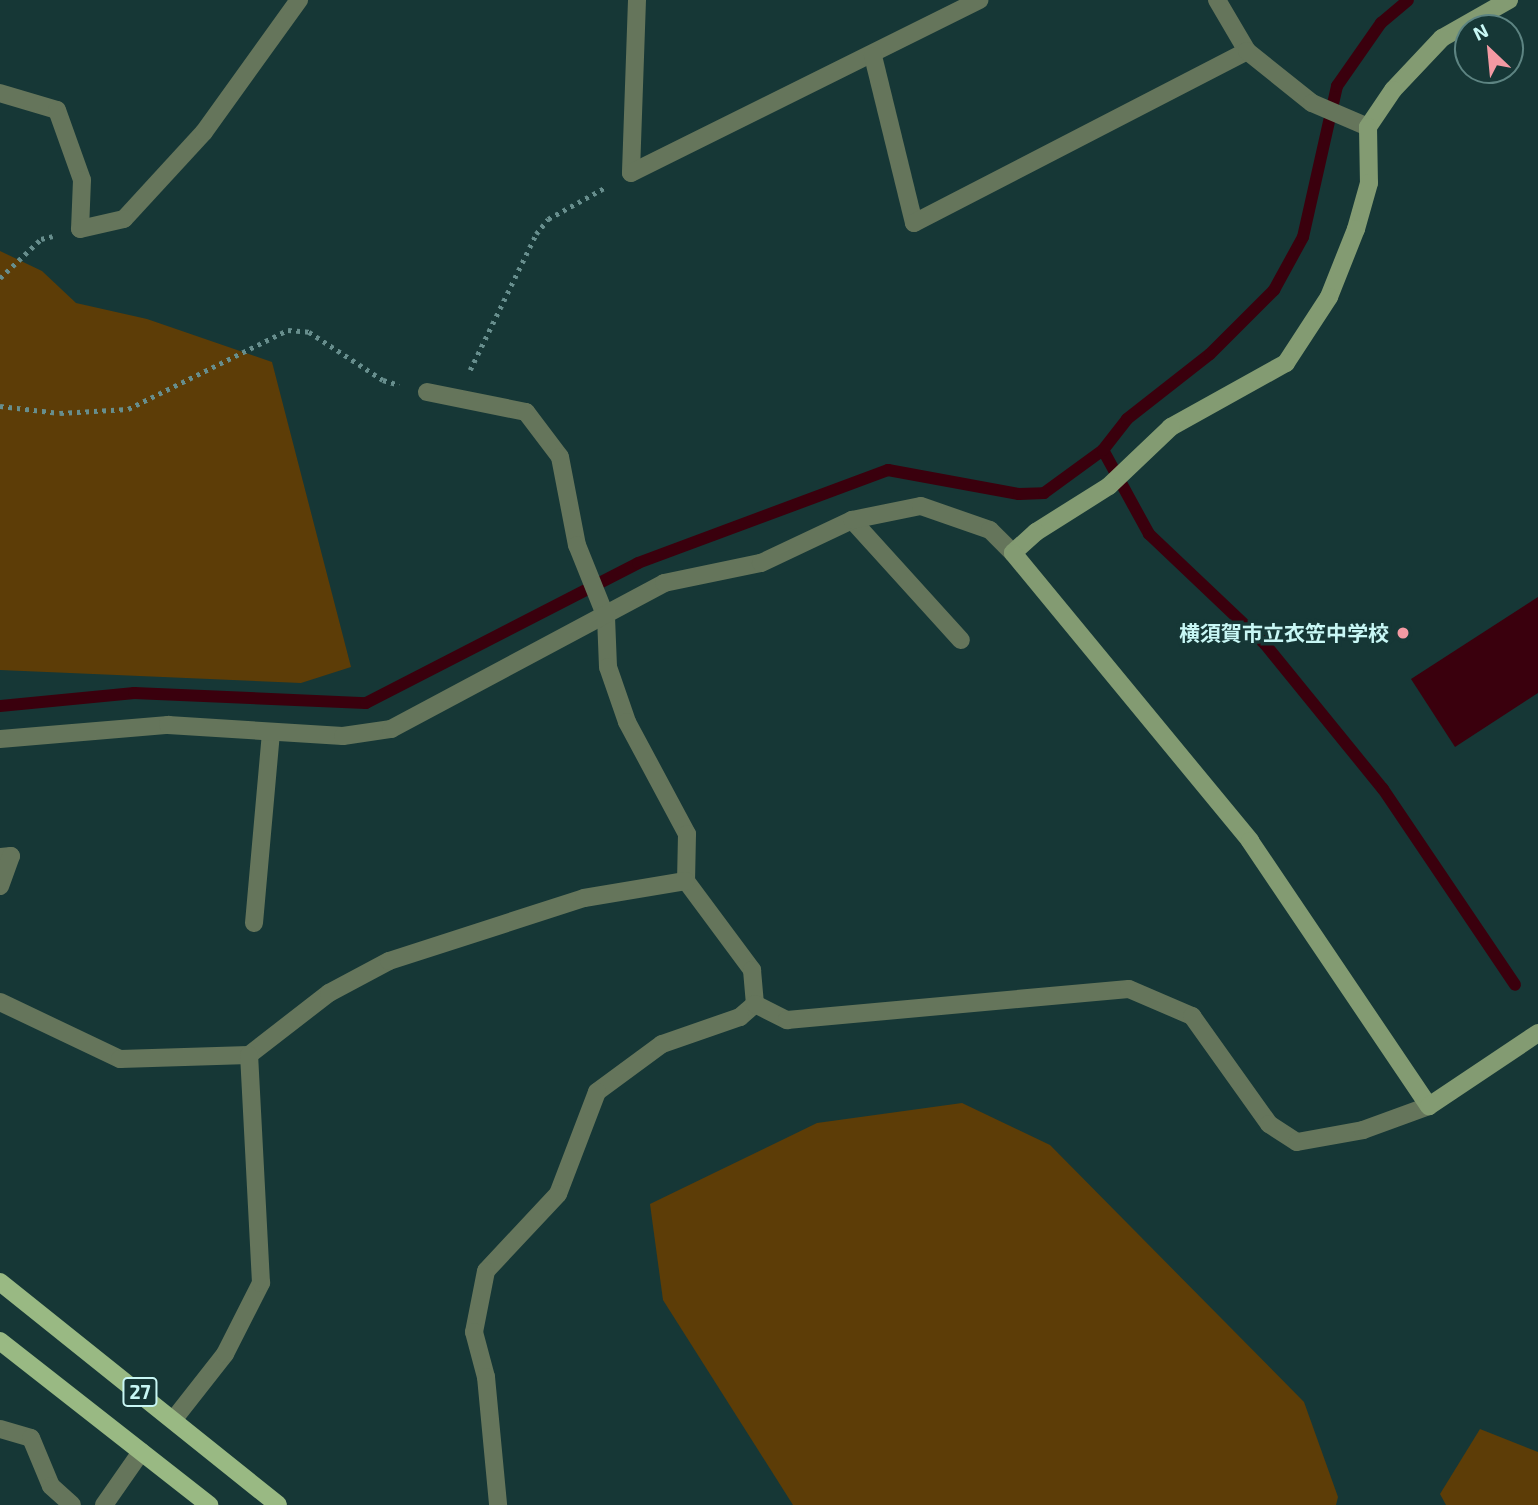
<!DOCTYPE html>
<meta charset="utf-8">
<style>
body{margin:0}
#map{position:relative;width:1538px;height:1505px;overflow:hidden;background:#163736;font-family:"Exo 2","Noto Sans JP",sans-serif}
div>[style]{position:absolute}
.green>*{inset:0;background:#5d3d07}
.water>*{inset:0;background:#3a000d}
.stream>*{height:12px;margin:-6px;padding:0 6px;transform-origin:6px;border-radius:6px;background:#3a000d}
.path>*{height:4.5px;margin-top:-2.25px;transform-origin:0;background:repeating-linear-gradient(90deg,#678e8d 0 3.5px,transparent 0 8.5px)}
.lane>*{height:18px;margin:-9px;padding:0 9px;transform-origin:9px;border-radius:9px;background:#65755b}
.street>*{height:18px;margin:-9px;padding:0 9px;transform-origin:9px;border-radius:9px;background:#65755b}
.secondary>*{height:18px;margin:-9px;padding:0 9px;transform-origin:9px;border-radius:9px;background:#839b72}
.primary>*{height:18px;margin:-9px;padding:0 9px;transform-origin:9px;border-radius:9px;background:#99b983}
.dots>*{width:19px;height:19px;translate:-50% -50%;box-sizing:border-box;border:4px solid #163736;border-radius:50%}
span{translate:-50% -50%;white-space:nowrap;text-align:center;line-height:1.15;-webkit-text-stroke:7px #163736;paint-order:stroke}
.shield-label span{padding:2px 5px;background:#163736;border:2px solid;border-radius:5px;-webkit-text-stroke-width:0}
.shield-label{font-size:19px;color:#c8f7f5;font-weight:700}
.poi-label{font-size:21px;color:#c8f7f5;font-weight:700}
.right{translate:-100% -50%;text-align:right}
.north{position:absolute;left:1454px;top:14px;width:70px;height:70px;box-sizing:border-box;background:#163736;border:2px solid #5d8482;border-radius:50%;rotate:334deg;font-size:19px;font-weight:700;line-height:28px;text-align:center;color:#c8f7f5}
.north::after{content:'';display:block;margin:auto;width:24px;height:32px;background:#f49aa3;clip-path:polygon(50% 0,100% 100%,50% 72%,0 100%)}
</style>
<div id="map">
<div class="green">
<div style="clip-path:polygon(0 251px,42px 271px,76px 303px,147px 319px,272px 362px,351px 667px,301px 683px,0 670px)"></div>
<div style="clip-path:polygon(962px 1103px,1050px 1145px,1304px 1402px,1338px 1497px,1336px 1505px,793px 1505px,663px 1300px,650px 1204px,817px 1123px)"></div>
<div style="clip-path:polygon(1480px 1429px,1538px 1452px,1538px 1505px,1446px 1505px,1440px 1494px)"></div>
</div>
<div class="water">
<div style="clip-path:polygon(1538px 597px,1538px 693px,1455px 747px,1411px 679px)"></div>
</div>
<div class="stream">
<div style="left:1103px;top:450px;width:96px;rotate:61.3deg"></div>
<div style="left:1149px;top:534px;width:160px;rotate:43.5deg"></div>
<div style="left:1265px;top:644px;width:187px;rotate:50.9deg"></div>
<div style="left:1383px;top:789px;width:236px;rotate:56deg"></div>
<div style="left:0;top:706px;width:135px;rotate:-5.5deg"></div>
<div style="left:134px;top:693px;width:232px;rotate:2.5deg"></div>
<div style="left:366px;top:703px;width:306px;rotate:-27.2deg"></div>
<div style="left:638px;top:563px;width:267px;rotate:-20.4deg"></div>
<div style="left:888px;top:470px;width:133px;rotate:10.4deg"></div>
<div style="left:1019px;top:494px;width:25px;rotate:-2deg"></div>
<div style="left:1044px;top:493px;width:73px;rotate:-36.1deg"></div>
<div style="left:1103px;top:450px;width:39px;rotate:-52deg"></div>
<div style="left:1127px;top:419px;width:105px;rotate:-38.1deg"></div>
<div style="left:1210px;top:354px;width:91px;rotate:-45deg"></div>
<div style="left:1274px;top:290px;width:60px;rotate:-61.3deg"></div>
<div style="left:1303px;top:237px;width:155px;rotate:-77.3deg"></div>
<div style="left:1337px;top:86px;width:77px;rotate:-55.1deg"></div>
<div style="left:1381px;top:23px;width:35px;rotate:-40deg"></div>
</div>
<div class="path">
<div style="left:0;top:278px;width:57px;rotate:-43.6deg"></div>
<div style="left:41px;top:239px;width:12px;rotate:-14deg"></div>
<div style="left:470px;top:370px;width:151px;rotate:-64.1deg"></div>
<div style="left:536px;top:234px;width:19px;rotate:-51deg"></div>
<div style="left:548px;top:219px;width:66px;rotate:-28.9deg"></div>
<div style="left:0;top:406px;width:60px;rotate:6.7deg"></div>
<div style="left:60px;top:413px;width:68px;rotate:-3.4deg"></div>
<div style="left:128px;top:409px;width:178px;rotate:-26.3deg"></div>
<div style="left:288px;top:330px;width:21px;rotate:5deg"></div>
<div style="left:309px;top:332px;width:88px;rotate:33deg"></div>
<div style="left:383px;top:380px;width:17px;rotate:17deg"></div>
</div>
<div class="lane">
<div style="left:124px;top:219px;width:118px;rotate:-47.4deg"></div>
<div style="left:204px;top:132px;width:163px;rotate:-54.3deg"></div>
<div style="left:852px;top:520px;width:162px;rotate:47.8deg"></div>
<div style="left:0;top:857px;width:11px;rotate:-5deg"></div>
<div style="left:11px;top:856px;width:32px;rotate:110deg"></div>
<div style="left:254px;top:923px;width:191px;rotate:-84.9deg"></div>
</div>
<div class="street">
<div style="left:637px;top:0;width:173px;rotate:92deg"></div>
<div style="left:631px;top:173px;width:389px;rotate:-26.4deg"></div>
<div style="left:1217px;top:0;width:59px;rotate:59.5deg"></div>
<div style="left:873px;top:56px;width:172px;rotate:76.2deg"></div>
<div style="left:914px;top:223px;width:375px;rotate:-27.3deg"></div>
<div style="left:1247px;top:51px;width:83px;rotate:38.7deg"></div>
<div style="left:1312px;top:103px;width:61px;rotate:23.2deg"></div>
<div style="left:0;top:93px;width:59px;rotate:16.6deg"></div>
<div style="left:57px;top:110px;width:74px;rotate:70.3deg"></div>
<div style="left:82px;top:180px;width:49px;rotate:92.3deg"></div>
<div style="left:80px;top:229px;width:45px;rotate:-12.8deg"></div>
<div style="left:427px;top:392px;width:101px;rotate:11.4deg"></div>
<div style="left:526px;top:412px;width:56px;rotate:52.9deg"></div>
<div style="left:560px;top:457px;width:90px;rotate:79.1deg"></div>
<div style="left:577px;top:545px;width:78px;rotate:68.1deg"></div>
<div style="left:606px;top:617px;width:50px;rotate:87.7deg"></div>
<div style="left:608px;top:667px;width:58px;rotate:70.9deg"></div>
<div style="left:627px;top:722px;width:127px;rotate:61.8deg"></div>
<div style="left:687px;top:834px;width:47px;rotate:91.2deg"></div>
<div style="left:686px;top:881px;width:111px;rotate:53.4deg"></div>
<div style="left:752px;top:970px;width:34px;rotate:85deg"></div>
<div style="left:755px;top:1004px;width:20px;rotate:139deg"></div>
<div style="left:740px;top:1017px;width:83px;rotate:160.9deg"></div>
<div style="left:662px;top:1044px;width:81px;rotate:143.6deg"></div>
<div style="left:597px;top:1092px;width:109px;rotate:110.9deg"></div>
<div style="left:558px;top:1194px;width:105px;rotate:133.1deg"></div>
<div style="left:486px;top:1271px;width:62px;rotate:101.1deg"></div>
<div style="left:474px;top:1332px;width:47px;rotate:75.1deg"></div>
<div style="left:486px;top:1377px;width:129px;rotate:84.6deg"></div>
<div style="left:0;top:739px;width:169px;rotate:-4.8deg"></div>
<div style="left:168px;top:725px;width:175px;rotate:3.6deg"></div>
<div style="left:343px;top:736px;width:49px;rotate:-8.3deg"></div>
<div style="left:391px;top:729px;width:310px;rotate:-28.1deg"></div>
<div style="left:664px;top:583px;width:99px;rotate:-11.7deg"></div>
<div style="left:761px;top:563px;width:101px;rotate:-25.3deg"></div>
<div style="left:852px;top:520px;width:70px;rotate:-11.5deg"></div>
<div style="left:921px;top:506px;width:73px;rotate:19.2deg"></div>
<div style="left:990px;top:530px;width:33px;rotate:45deg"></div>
<div style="left:0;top:1002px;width:133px;rotate:25.4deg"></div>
<div style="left:120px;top:1059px;width:129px;rotate:-1.8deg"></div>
<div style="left:249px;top:1055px;width:101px;rotate:-37.8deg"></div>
<div style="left:329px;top:993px;width:68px;rotate:-28.1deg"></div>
<div style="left:389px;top:961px;width:205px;rotate:-17.9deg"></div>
<div style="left:584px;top:898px;width:103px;rotate:-9.5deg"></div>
<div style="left:755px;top:1004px;width:36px;rotate:27deg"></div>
<div style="left:787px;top:1020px;width:343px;rotate:-5.2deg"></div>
<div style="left:1129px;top:989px;width:69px;rotate:23.2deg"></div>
<div style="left:1192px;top:1016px;width:133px;rotate:54.5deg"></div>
<div style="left:1269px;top:1124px;width:33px;rotate:33deg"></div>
<div style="left:1297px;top:1142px;width:67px;rotate:-10.3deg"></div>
<div style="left:1363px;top:1130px;width:70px;rotate:-20deg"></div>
<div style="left:174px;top:1419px;width:83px;rotate:-51.9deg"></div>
<div style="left:225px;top:1354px;width:80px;rotate:-63.1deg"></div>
<div style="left:261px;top:1283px;width:228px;rotate:-93deg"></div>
<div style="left:0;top:1429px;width:32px;rotate:16deg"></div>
<div style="left:31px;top:1438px;width:52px;rotate:67.4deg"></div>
<div style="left:51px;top:1486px;width:28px;rotate:42deg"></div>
<div style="left:104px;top:1505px;width:65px;rotate:-55.1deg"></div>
</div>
<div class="secondary">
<div style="left:1509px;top:0;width:77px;rotate:150.4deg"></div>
<div style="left:1442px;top:38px;width:71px;rotate:133.3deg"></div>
<div style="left:1393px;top:90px;width:45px;rotate:124deg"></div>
<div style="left:1368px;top:127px;width:56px;rotate:89deg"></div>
<div style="left:1369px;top:183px;width:48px;rotate:105.8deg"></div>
<div style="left:1356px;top:229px;width:73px;rotate:111.7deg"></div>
<div style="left:1329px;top:297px;width:79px;rotate:123.1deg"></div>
<div style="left:1286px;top:363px;width:132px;rotate:150.9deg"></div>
<div style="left:1171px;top:427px;width:86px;rotate:136.4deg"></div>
<div style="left:1109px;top:486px;width:86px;rotate:147.8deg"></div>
<div style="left:1036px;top:532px;width:31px;rotate:138deg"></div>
<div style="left:1013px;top:553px;width:373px;rotate:50.5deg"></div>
<div style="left:1250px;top:841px;width:320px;rotate:56deg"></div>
<div style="left:1429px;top:1106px;width:131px;rotate:-33.8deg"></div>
</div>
<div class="primary">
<div style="left:0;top:1282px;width:356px;rotate:38.7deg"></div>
<div style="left:0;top:1341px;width:266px;rotate:38.1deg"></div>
</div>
<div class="dots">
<div style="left:1403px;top:633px;background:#f49aa3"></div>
</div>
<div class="shield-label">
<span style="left:140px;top:1392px">27</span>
</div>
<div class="poi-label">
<span class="right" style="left:1389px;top:633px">横須賀市立衣笠中学校</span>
</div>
<div class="north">N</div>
</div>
